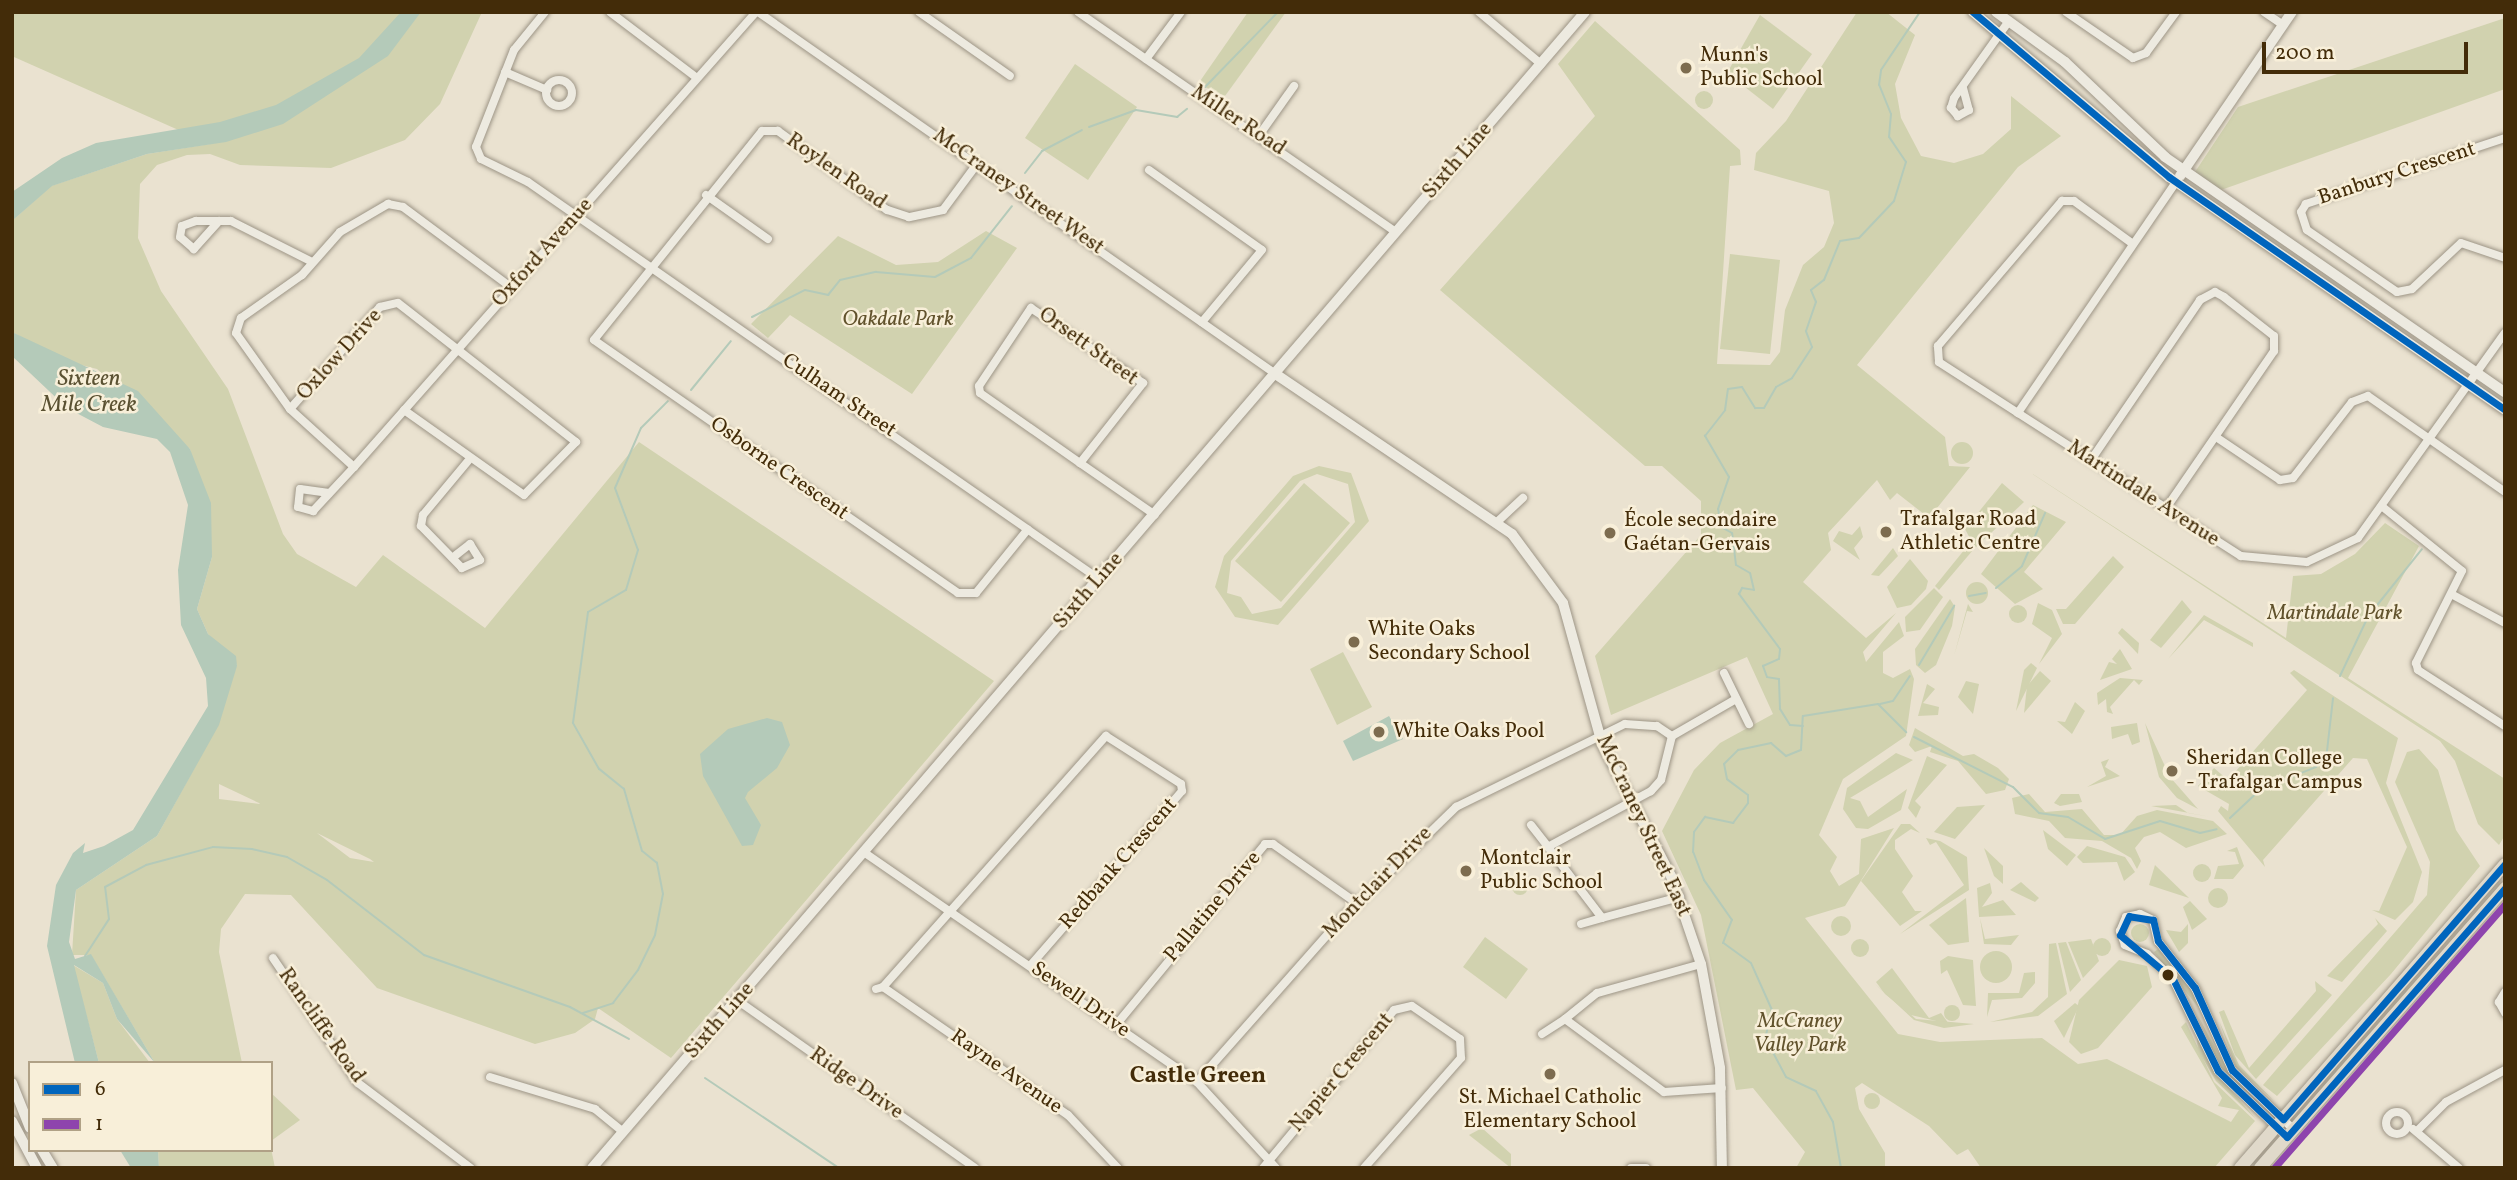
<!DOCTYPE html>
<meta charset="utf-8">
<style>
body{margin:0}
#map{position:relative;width:2517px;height:1180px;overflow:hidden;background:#eae2d0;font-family:Vollkorn,serif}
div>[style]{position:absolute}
.green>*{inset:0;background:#d1d2af}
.round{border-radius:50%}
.water>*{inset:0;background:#b4cab9}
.stream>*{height:2px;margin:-1px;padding:0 1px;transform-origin:1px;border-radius:1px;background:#b4cab9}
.roads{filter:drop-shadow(0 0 2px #9d9586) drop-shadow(0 0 2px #9d9586)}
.street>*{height:8px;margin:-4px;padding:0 4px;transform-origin:4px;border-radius:4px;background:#edeae0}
.street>.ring{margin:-4px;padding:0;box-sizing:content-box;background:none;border:8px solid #edeae0;border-radius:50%}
.secondary>*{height:10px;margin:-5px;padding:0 5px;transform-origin:5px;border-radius:5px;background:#edeae0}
.primary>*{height:12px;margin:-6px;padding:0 6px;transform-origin:6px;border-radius:6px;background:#e0d9ca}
.bus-1>*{height:7px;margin:-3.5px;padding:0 3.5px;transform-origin:3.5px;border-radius:3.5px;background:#0065bd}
.bus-2>*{height:7px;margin:-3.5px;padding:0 3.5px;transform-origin:3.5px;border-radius:3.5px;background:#8e44ad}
.dots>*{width:19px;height:19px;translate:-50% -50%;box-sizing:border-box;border:4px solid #f8efd9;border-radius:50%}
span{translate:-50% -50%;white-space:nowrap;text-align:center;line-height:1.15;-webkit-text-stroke:5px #f8efd9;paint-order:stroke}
.poi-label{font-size:21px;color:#432c09}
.left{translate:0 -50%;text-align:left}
.street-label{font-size:21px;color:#432c09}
.park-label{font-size:21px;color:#61522c;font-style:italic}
.water-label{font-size:23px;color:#5a5132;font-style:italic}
.neighbourhood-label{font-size:23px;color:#432c09;font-weight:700}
.frame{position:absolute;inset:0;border:14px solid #432c09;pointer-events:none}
.legend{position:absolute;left:28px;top:1061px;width:245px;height:91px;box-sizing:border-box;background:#f8efd9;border:2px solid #b0a186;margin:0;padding:9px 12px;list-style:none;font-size:21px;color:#432c09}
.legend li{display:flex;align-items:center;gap:14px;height:35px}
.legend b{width:35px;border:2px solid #b0a186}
.scale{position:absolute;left:2262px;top:42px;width:206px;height:32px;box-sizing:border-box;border:4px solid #432c09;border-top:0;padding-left:9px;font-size:21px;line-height:24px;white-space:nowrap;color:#432c09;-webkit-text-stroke:5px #f8efd9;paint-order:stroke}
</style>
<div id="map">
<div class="green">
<div style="clip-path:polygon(evenodd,12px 12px,482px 12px,440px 104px,405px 140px,331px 168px,240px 165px,210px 154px,187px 155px,157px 165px,140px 184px,138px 238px,161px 291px,228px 389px,283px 534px,297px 554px,356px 587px,383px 555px,485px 628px,639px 442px,994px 681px,671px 1058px,598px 1008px,595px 1019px,575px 1033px,535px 1044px,377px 988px,291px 895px,245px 894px,221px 929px,219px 952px,242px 1063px,155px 1063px,91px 955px,72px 955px,76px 890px,157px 836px,195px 767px,237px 665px,208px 634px,197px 609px,212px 557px,190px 449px,97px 369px,69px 362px,12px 332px,12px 221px,51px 186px,147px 154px,210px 144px,14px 57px,12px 12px,219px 784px,259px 803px,260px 804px,219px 799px,219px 784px,12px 12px,317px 833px,370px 859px,374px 862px,350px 858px,317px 833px)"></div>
<div style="clip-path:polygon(1248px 12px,1286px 12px,1225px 96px,1198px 84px)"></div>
<div style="clip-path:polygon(1857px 12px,1886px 12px,1915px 35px,1895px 84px,1901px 118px,1921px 156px,1954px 163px,1983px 154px,2011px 129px,2011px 96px,2061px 136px,2018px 167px,1857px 365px,1945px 437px,1949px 466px,1970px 467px,1929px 518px,1897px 493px,1890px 500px,1877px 480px,1828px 533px,1831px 550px,1803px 582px,1866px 638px,1896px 613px,1863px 652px,1866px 662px,1899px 622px,1904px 636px,1883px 652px,1883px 673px,1893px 678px,1910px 669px,1914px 679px,1906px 736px,1843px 779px,1819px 835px,1837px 857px,1830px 871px,1839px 886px,1859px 874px,1861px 839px,1894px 828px,1845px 906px,1805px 918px,1898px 1034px,1940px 1042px,2042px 1038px,2078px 1064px,2107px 1059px,2231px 1122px,2239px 1110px,2218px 1106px,2222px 1098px,2181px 1027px,2186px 1022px,2214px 1082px,2255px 1121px,2214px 1168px,1981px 1168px,1968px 1149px,1957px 1155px,1929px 1126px,1862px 1083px,1855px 1088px,1859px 1109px,1885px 1153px,1885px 1168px,1796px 1168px,1805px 1152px,1753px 1088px,1736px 1090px,1701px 915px,1662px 831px,1694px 770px,1720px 743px,1773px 714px,1747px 657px,1611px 715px,1595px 656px,1701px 535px,1701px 501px,1662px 466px,1645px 466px,1440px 290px,1595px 116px,1558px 64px,1595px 21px,1740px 150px,1741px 165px,1730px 166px,1717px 364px,1770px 365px,1780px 352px,1785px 310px,1803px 265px,1824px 247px,1834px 223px,1829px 191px,1754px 170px,1756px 153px,1786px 121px)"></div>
<div style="clip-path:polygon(1760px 15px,1812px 54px,1773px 109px,1727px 73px)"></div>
<div style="clip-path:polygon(2505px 18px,2505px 89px,2221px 190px,2195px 172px,2238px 107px)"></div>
<div style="clip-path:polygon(1075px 64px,1137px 107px,1088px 180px,1025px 138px)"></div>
<div class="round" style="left:1695px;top:91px;width:18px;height:18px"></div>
<div style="clip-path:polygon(986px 231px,1017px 248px,912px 394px,790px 315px,768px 338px,751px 324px,838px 236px,896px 265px,938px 262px)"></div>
<div style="clip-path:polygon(1730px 254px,1780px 260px,1770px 354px,1720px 349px)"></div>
<div class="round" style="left:1951px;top:442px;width:22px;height:22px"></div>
<div style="clip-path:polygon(2011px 460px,2286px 638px,2293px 576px,2321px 574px,2355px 554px,2385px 523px,2419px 546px,2348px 678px,2505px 779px,2505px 835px,2499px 845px,2478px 824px,2455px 761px,2440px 741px)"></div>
<div style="clip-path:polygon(evenodd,1319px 466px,1351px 473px,1369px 521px,1278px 625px,1235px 617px,1215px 587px,1224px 556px,1293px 476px,1319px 466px,1317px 474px,1348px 484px,1355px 522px,1281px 608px,1252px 614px,1241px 597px,1227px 593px,1231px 561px,1300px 481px,1317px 474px)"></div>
<div style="clip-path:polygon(1304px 483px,1350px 523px,1281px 602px,1235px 561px)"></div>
<div style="clip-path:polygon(2002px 483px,2024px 502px,1975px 548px,1965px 529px)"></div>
<div style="clip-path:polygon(2033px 505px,2066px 522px,2024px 572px,2043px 589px,2015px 604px,1981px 574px)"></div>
<div style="clip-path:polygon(1860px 526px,1863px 537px,1854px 548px,1860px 560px,1833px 541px,1839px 531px,1852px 535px)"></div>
<div style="clip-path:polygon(1969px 544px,1973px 550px,1939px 590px,1935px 586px)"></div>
<div style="clip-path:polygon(1893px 548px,1898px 556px,1879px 576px,1871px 575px)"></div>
<div style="clip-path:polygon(2113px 556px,2124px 567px,2075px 624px,2063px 624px,2056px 609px,2066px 609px)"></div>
<div style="clip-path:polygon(1910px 559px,1928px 581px,1926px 589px,1911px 605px,1897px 608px,1887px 587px)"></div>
<div class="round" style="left:1966px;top:582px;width:22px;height:22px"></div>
<div style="clip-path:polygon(1934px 588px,1943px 597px,1920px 630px,1906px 632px,1905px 617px)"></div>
<div style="clip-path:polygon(1950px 599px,1955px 607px,1952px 626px,1936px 665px,1925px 673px,1916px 665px,1915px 649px)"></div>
<div style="clip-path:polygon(2182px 600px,2192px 612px,2161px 648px,2150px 640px)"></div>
<div style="clip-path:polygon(2038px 603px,2052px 610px,2062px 634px,2039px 664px,2052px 638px,2032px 624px)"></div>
<div style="clip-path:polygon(1968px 604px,1973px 612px,1967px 611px,1954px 656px)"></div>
<div class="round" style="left:2009px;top:605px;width:18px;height:18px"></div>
<div style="clip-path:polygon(2204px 615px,2253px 643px,2253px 647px,2204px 620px,2168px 659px)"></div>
<div style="clip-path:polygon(2122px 628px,2139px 643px,2138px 654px,2118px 633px)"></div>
<div style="clip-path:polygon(2120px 649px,2132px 669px,2100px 680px,2109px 662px,2117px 664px,2112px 659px)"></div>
<div style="clip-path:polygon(1343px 652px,1372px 707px,1337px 725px,1310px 669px)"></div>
<div style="clip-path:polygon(2031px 663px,2037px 668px,2016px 711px,2024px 670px)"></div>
<div style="clip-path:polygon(2294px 670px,2398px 738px,2386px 783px,2422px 872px,2413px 902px,2395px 920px,2372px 910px,2379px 911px,2407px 847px,2367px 759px,2353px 758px,2263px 860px,2265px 867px,2218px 811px,2221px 806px,2228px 811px,2229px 804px,2198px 786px,2214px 768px,2228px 780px,2307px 690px,2290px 673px)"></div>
<div style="clip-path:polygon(2040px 671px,2051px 681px,2024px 713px,2027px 686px)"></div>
<div style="clip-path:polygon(2120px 678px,2143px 680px,2139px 685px,2134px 680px,2110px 707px,2113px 714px,2107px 712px,2106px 699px,2098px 705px,2097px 693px)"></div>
<div style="clip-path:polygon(1966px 681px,1979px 684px,1973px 714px,1958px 697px)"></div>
<div style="clip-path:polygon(1927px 684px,1935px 689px,1923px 703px,1939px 707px,1938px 715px,1918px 716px)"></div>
<div style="clip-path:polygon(2075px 702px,2085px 711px,2072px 734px,2057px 721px,2065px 722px)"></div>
<div style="clip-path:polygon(2137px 723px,2140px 742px,2132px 745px,2128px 734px,2112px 739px,2111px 727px)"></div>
<div style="clip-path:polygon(2145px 723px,2170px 777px,2198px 809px,2177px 798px,2159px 777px)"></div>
<div style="clip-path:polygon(1915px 728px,1963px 756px,1974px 754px,1998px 768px,2009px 779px,2005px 790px,1986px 794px,1958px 761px,1930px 752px,1932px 746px,1915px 752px,1909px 745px)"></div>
<div style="clip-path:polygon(2419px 749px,2438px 770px,2456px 830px,2480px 866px,2391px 974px,2277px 1096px,2263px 1085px,2427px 895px,2430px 862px,2395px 782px,2407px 752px)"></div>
<div style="clip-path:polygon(1896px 753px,1913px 760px,1850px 798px,1860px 801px,1868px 817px,1907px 789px,1901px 810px,1868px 829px,1856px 828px,1843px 809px,1847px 788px)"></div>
<div style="clip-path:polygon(1927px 756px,1947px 765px,1915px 801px,1921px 807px,1916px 818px,1908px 808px)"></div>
<div style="clip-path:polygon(2109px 759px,2105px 767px,2120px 776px,2087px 787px,2106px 776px,2101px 762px)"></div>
<div style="clip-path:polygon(2029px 794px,2045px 812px,2082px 809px,2104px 835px,2120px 835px,2137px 816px,2157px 810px,2213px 821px,2227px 834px,2186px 848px,2160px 832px,2144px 837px,2135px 848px,2141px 861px,2137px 869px,2131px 858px,2102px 841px,2065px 838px,2049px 821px,2015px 814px,2012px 798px)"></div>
<div style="clip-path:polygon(2061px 794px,2079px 794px,2082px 802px,2060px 806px,2054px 803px)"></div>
<div style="clip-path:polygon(1985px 805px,1955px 839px,1934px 832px,1957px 807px)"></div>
<div style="clip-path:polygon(2176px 805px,2188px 813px,2211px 817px,2151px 806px)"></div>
<div style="clip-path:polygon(1901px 824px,1910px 824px,1920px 833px,1911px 829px,1895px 840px,1895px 849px,1913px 876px,1902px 892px,1915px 911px,1922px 911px,1900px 926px,1861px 881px)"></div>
<div style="clip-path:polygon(2043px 830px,2076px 855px,2067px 866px,2048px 849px)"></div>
<div style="clip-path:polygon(1926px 838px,1940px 841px,1967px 857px,1969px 890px,1900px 934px,1964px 885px,1936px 842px,1930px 845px)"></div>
<div style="clip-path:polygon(2087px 846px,2125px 857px,2135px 872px,2124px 881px,2117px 862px,2083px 863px,2077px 857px)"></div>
<div style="clip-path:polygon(2237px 847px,2244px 866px,2233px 879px,2214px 879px,2218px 866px,2239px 864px,2235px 852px,2227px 851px)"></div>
<div style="clip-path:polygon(1984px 848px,2003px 866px,2003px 884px,1994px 876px)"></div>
<div class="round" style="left:2193px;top:864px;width:18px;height:18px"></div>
<div style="clip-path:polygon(2155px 865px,2189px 898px,2149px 885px)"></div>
<div class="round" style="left:1512px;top:879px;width:16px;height:16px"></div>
<div style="clip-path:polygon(2021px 882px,2039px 898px,2035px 902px,2010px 890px)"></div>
<div style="clip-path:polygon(1990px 883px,1992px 893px,1982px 907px,2003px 900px,2016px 915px,1979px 917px,1977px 888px)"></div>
<div class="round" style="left:2208px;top:888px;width:20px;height:20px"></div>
<div style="clip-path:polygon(1966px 898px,1969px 942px,1948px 945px,1929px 925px)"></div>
<div style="clip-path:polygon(2190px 901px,2207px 919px,2192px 930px,2183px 907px)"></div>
<div class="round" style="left:1831px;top:916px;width:20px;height:20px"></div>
<div style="clip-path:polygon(1980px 918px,1985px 939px,2019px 935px,2011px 945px,1984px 944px)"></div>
<div style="clip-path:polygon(2375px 918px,2387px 931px,2342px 982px,2327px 976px,2378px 924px)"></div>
<div class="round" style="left:2131px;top:924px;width:18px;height:18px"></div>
<div style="clip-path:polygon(2188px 924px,2188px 943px,2179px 952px,2166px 930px,2181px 932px)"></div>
<div style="clip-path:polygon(1485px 937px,1528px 969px,1506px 999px,1463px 967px)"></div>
<div class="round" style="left:2093px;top:938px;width:18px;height:18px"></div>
<div style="clip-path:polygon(2091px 939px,2099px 961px,2083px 978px,2068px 942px)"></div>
<div class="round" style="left:1851px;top:939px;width:18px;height:18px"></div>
<div style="clip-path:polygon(2066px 942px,2081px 980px,2070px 992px,2058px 943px)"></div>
<div style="clip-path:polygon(2056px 943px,2067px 994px,2038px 1016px,1990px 1022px,2032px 1012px,2048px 997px,2049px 944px)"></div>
<div style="clip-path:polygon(2158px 949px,2193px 992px,2199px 1008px,2154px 952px)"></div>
<div class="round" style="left:1980px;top:951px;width:32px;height:32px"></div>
<div style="clip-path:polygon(1948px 956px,1973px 960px,1976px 1006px,1963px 1005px,1947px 970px,1941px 974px,1940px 961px)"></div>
<div style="clip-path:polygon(2119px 960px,2147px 966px,2152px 987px,2098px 1048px,2081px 1054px,2069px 1042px,2079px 1000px)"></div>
<div style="clip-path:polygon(73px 965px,103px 983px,117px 1019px,150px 1063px,99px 1063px)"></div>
<div style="clip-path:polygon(1892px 968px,1929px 1018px,1941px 1013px,1949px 1024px,1911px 1015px,1885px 994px,1876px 982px)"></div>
<div style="clip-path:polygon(2035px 972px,2035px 983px,2022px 998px,1992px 1000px,1987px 1017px,1988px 993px,2019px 993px,2024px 973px)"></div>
<div style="clip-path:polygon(2315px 981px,2332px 995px,2256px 1079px,2235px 1055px,2219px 1012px,2224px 1010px,2249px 1068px,2316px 991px)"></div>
<div style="clip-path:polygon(1875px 984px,1916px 1019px,1974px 1024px,1944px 1028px,1914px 1020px)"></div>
<div style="clip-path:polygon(2075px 1003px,2079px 1006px,2064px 1038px,2054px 1021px)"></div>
<div class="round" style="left:1944px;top:1005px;width:16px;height:16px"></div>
<div style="clip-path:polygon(2199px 1018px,2230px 1074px,2256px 1102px,2222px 1072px)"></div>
<div style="clip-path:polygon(2219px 1021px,2239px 1065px,2274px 1101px,2236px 1067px)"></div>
<div style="clip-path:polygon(2196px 1029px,2214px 1071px,2256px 1119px,2216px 1081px,2198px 1050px)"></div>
<div style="clip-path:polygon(271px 1093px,300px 1120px,271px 1141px)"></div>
<div class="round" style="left:1864px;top:1093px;width:16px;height:16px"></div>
<div style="clip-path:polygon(1482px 1128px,1511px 1154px,1511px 1168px,1469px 1135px)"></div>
<div style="clip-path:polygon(271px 1148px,275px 1168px,159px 1168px,158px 1150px)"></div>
</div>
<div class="water">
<div style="clip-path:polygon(401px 12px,421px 12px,388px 56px,283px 124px,226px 142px,147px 154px,52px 186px,12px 221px,12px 192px,62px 158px,96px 143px,220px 122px,276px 105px,359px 58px)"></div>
<div style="clip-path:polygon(12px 332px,138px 391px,190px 449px,211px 503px,212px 557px,197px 609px,208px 634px,236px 656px,237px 666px,219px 725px,157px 836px,76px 890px,69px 942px,75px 959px,91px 954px,155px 1063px,117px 1019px,103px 983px,74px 965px,99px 1063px,75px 1063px,47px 946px,56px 885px,73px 853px,85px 843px,83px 853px,104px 846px,133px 830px,208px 706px,206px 678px,181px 625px,178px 570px,188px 505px,170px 452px,157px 439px,103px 427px,67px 408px,12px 356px)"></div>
<div style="clip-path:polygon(1389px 716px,1403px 739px,1353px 761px,1343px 741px)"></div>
<div style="clip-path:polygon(767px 718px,782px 722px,790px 745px,777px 768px,748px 792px,745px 798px,761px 825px,753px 845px,742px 846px,703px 776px,700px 754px,728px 729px)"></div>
<div style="clip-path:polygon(120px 1150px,158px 1150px,159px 1168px,131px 1168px)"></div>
</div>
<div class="stream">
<div style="left:1205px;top:87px;width:105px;rotate:-45.8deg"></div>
<div style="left:1089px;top:127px;width:50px;rotate:-19.9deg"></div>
<div style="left:1136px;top:110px;width:42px;rotate:9.7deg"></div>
<div style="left:1177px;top:117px;width:13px;rotate:-39deg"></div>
<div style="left:1025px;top:173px;width:28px;rotate:-52deg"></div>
<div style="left:1042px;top:151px;width:45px;rotate:-27.7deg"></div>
<div style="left:752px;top:317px;width:59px;rotate:-27deg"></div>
<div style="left:805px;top:290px;width:24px;rotate:12deg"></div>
<div style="left:828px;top:295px;width:19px;rotate:-51deg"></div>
<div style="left:840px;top:280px;width:37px;rotate:-13deg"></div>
<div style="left:876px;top:272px;width:59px;rotate:4.8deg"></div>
<div style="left:935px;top:277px;width:41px;rotate:-27.8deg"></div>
<div style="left:971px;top:258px;width:66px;rotate:-51.7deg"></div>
<div style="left:691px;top:390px;width:63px;rotate:-50.8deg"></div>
<div style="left:1996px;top:588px;width:34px;rotate:-40deg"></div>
<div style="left:2022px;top:566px;width:58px;rotate:-66.5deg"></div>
<div style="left:1969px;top:596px;width:17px;rotate:-10deg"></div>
<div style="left:2370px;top:614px;width:83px;rotate:-51.3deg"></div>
<div style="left:1919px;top:665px;width:69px;rotate:-59.3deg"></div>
<div style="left:2340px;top:676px;width:63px;rotate:-64.7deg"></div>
<div style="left:1880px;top:704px;width:13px;rotate:-13deg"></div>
<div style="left:1893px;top:701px;width:30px;rotate:-56deg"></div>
<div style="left:1803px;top:726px;width:13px;rotate:-176deg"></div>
<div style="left:1790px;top:725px;width:19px;rotate:-122deg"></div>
<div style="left:1780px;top:709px;width:30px;rotate:-92deg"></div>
<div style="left:1779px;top:679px;width:12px;rotate:-171deg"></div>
<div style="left:1767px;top:677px;width:12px;rotate:-110deg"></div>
<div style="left:1763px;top:666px;width:17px;rotate:-24deg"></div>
<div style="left:1779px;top:659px;width:10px;rotate:-84deg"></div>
<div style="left:1780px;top:649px;width:69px;rotate:-126.7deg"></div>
<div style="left:1739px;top:594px;width:7px;rotate:-63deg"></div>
<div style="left:1742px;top:588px;width:12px;rotate:9deg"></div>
<div style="left:1754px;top:590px;width:17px;rotate:-103deg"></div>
<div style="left:1750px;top:573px;width:16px;rotate:-150deg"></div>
<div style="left:1736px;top:565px;width:32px;rotate:-97deg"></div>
<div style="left:1732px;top:533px;width:13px;rotate:-151deg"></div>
<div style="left:1721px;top:527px;width:18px;rotate:-99deg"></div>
<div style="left:1718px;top:509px;width:34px;rotate:-71deg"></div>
<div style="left:1729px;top:477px;width:48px;rotate:-120.3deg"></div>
<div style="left:1705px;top:436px;width:33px;rotate:-52deg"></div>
<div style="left:1725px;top:410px;width:21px;rotate:-82deg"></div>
<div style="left:1728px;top:389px;width:14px;rotate:-8deg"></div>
<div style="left:1742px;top:387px;width:25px;rotate:58deg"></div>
<div style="left:1755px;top:408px;width:9px"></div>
<div style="left:1764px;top:408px;width:24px;rotate:-60deg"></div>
<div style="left:1776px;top:387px;width:18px;rotate:-29deg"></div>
<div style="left:1792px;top:378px;width:37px;rotate:-57deg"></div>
<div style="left:1812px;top:347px;width:17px;rotate:-111deg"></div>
<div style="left:1806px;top:331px;width:31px;rotate:-71deg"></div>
<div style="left:1816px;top:302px;width:13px;rotate:-113deg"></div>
<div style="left:1811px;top:290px;width:16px;rotate:-38deg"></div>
<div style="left:1824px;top:280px;width:42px;rotate:-67.7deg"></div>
<div style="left:1840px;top:241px;width:19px;rotate:-9deg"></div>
<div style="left:1859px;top:238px;width:51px;rotate:-46.6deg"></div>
<div style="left:1894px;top:201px;width:41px;rotate:-72.9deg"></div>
<div style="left:1906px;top:162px;width:30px;rotate:-124deg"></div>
<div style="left:1889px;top:137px;width:23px;rotate:-85deg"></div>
<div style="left:1891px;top:114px;width:31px;rotate:-112deg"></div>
<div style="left:1879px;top:85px;width:15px;rotate:-82deg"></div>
<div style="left:1881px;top:70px;width:70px;rotate:-56.1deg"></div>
<div style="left:1914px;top:737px;width:111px;rotate:26.8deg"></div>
<div style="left:2013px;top:787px;width:37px;rotate:45deg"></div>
<div style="left:2039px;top:813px;width:29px;rotate:8deg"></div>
<div style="left:2068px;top:817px;width:43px;rotate:30.7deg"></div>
<div style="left:2105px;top:839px;width:58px;rotate:-18.1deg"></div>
<div style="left:2160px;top:821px;width:42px;rotate:16.7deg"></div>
<div style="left:2200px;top:833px;width:17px;rotate:-13deg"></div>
<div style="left:2230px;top:818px;width:42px;rotate:-43.1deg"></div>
<div style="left:2261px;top:789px;width:59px;rotate:-21.8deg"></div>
<div style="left:2316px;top:767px;width:19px;rotate:-55deg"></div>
<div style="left:2327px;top:751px;width:53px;rotate:-83.5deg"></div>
<div style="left:85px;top:956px;width:44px;rotate:-57deg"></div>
<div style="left:109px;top:919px;width:32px;rotate:-97deg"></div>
<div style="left:105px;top:887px;width:47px;rotate:-28.2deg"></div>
<div style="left:146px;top:865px;width:69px;rotate:-15deg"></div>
<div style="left:213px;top:847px;width:39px;rotate:3deg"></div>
<div style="left:252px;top:849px;width:36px;rotate:13deg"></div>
<div style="left:287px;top:857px;width:46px;rotate:29.9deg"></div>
<div style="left:327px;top:880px;width:123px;rotate:37.7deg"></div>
<div style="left:424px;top:955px;width:155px;rotate:19.6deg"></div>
<div style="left:570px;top:1007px;width:67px;rotate:28.5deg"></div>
<div style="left:583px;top:1013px;width:32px;rotate:-18deg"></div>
<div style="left:613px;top:1003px;width:41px;rotate:-52.9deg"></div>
<div style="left:638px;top:970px;width:39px;rotate:-64deg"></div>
<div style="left:655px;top:935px;width:42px;rotate:-79deg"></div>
<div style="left:663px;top:894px;width:32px;rotate:-101deg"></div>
<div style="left:657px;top:863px;width:19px;rotate:-141deg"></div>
<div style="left:642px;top:851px;width:65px;rotate:-106.2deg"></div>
<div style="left:624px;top:789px;width:32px;rotate:-141deg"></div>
<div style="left:599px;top:769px;width:53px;rotate:-119.5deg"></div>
<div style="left:573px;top:723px;width:112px;rotate:-82.3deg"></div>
<div style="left:588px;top:612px;width:44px;rotate:-30.1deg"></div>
<div style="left:626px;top:590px;width:42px;rotate:-73.3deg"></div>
<div style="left:638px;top:550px;width:66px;rotate:-110.4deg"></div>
<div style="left:615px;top:488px;width:65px;rotate:-66.6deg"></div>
<div style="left:641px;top:428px;width:38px;rotate:-45deg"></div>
<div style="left:705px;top:1078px;width:161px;rotate:33.9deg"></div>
<div style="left:1841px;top:1168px;width:47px;rotate:-99.9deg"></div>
<div style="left:1833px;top:1122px;width:35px;rotate:-119deg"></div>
<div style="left:1816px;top:1091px;width:33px;rotate:-155deg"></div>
<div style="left:1786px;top:1077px;width:26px;rotate:-118deg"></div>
<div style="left:1774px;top:1054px;width:21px;rotate:-113deg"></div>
<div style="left:1766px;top:1035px;width:26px;rotate:-77deg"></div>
<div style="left:1772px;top:1010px;width:51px;rotate:-114.1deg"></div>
<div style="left:1751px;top:963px;width:34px;rotate:-144deg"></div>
<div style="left:1723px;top:943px;width:25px;rotate:-69deg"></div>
<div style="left:1732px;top:920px;width:49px;rotate:-125deg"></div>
<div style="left:1704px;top:880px;width:30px;rotate:-111deg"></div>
<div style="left:1693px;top:852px;width:20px;rotate:-87deg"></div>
<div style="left:1694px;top:832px;width:19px;rotate:-54deg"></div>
<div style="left:1705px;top:817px;width:29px;rotate:12deg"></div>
<div style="left:1733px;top:823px;width:25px;rotate:-53deg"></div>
<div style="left:1748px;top:803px;width:8px;rotate:-90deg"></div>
<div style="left:1748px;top:795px;width:26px;rotate:-143deg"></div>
<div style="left:1727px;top:779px;width:15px;rotate:-101deg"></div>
<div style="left:1724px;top:764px;width:20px;rotate:-45deg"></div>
<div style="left:1738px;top:750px;width:34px;rotate:-12deg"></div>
<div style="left:1771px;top:743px;width:20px;rotate:41deg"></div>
<div style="left:1786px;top:756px;width:16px;rotate:-22deg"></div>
<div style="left:1801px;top:750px;width:34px;rotate:-87deg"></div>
<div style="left:1803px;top:716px;width:76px;rotate:-9.1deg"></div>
<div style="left:1878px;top:704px;width:40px;rotate:45deg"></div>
</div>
<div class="roads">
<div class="street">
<div style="left:545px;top:12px;width:49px;rotate:129.2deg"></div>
<div style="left:514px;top:50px;width:104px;rotate:111.4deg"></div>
<div style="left:476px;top:147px;width:13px;rotate:67deg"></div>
<div style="left:481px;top:159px;width:52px;rotate:26.1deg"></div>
<div style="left:528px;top:182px;width:695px;rotate:34.81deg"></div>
<div style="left:610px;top:12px;width:109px;rotate:37.2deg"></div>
<div style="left:758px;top:12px;width:633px;rotate:34.97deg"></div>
<div style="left:919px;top:12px;width:111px;rotate:35.1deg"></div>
<div style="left:1078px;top:12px;width:387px;rotate:34.7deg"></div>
<div style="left:1479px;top:12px;width:81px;rotate:40deg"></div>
<div style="left:2066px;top:12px;width:81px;rotate:34.5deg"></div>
<div style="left:2133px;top:58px;width:14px;rotate:-21deg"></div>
<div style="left:2146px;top:53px;width:51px;rotate:-53.8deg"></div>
<div style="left:2264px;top:12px;width:23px;rotate:34deg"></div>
<div style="left:1146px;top:59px;width:59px;rotate:-53.3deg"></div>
<div style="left:505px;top:72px;width:46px;rotate:23.2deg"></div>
<div class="ring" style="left:546px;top:80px;width:18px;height:18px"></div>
<div style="left:1963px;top:88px;width:23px;rotate:75deg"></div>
<div style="left:1969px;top:110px;width:13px;rotate:151deg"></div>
<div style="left:1958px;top:116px;width:11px;rotate:-131deg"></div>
<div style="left:1951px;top:108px;width:10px;rotate:-73deg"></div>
<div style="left:1954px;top:98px;width:95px;rotate:-54.5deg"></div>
<div style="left:1260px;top:134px;width:59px;rotate:-54.7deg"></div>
<div style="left:2505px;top:138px;width:210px;rotate:161.7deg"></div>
<div style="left:2306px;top:204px;width:9px;rotate:122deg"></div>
<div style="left:2301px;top:212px;width:19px;rotate:72deg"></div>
<div style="left:2307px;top:230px;width:109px;rotate:34.6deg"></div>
<div style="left:2397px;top:292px;width:15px;rotate:-11deg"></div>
<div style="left:2412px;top:289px;width:67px;rotate:-43.2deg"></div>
<div style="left:2461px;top:243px;width:46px;rotate:18.8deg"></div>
<div style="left:977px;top:164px;width:57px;rotate:126.5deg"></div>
<div style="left:943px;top:210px;width:35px;rotate:168deg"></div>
<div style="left:909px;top:217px;width:23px;rotate:-162deg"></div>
<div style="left:887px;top:210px;width:135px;rotate:-144.1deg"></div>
<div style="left:778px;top:131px;width:16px;rotate:180deg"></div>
<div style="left:762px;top:131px;width:268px;rotate:128.8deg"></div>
<div style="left:594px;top:340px;width:443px;rotate:34.8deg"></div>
<div style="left:958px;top:593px;width:18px"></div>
<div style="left:976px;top:593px;width:82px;rotate:-50.9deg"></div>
<div style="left:1149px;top:170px;width:138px;rotate:35.3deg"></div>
<div style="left:1262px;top:250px;width:94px;rotate:129.8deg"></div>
<div style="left:2176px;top:182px;width:280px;rotate:124.4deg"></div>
<div style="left:2018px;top:413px;width:265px;rotate:32.7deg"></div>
<div style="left:2241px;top:556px;width:66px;rotate:5.2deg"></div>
<div style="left:2307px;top:562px;width:56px;rotate:-25.2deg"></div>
<div style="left:2358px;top:538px;width:252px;rotate:-54.4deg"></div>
<div style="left:706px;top:195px;width:76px;rotate:35.4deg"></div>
<div style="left:219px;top:221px;width:38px;rotate:132deg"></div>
<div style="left:194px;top:249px;width:18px;rotate:-139deg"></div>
<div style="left:180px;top:237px;width:11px;rotate:-80deg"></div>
<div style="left:182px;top:226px;width:15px;rotate:-20deg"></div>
<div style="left:196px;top:221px;width:35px"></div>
<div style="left:231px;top:221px;width:91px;rotate:26.8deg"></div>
<div style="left:290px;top:409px;width:136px;rotate:-48.6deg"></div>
<div style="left:380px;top:307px;width:18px;rotate:-13deg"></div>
<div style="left:398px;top:303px;width:226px;rotate:38deg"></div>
<div style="left:576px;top:442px;width:74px;rotate:134.5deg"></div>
<div style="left:524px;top:495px;width:147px;rotate:-144.7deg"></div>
<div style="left:2018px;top:413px;width:94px;rotate:-147.2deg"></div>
<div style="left:1939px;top:362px;width:16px;rotate:-94deg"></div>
<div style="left:1938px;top:346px;width:191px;rotate:-49.5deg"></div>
<div style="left:2062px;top:201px;width:12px"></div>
<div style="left:2074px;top:201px;width:73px;rotate:36.1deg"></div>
<div style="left:2216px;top:437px;width:77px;rotate:33.9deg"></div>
<div style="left:2280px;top:480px;width:13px;rotate:-9deg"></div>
<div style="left:2293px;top:478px;width:96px;rotate:-52.2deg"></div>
<div style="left:2352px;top:402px;width:17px;rotate:-21deg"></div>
<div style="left:2368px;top:396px;width:167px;rotate:35deg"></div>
<div style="left:2091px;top:460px;width:194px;rotate:-55.7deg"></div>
<div style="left:2200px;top:300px;width:17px;rotate:-28deg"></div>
<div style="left:2215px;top:292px;width:10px;rotate:29deg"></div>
<div style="left:2224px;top:297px;width:63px;rotate:38deg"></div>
<div style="left:2274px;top:336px;width:15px;rotate:90deg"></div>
<div style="left:2274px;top:351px;width:191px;rotate:124.5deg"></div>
<div style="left:1080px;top:463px;width:122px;rotate:-145deg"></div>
<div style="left:980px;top:393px;width:7px;rotate:-98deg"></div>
<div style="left:979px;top:386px;width:94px;rotate:-56.3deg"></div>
<div style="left:1031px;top:308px;width:135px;rotate:33.8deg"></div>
<div style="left:1143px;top:383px;width:102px;rotate:128.2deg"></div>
<div style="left:1080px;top:463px;width:91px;rotate:34.7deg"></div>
<div style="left:354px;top:467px;width:86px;rotate:-137.8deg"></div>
<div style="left:290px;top:409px;width:93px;rotate:-125.4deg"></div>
<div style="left:236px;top:333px;width:16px;rotate:-72deg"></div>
<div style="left:241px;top:318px;width:75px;rotate:-35.2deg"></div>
<div style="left:302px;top:275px;width:57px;rotate:-48.5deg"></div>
<div style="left:340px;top:232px;width:56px;rotate:-30.3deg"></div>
<div style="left:388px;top:204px;width:15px;rotate:11deg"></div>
<div style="left:403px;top:207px;width:136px;rotate:36.6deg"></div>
<div style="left:329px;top:493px;width:29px;rotate:-172deg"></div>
<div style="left:300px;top:489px;width:18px;rotate:96deg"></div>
<div style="left:298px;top:507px;width:16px;rotate:15deg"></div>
<div style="left:313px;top:511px;width:60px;rotate:-47deg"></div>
<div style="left:354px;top:467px;width:607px;rotate:-48.54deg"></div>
<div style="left:2384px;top:508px;width:100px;rotate:38.9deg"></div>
<div style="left:2462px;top:571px;width:103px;rotate:116.6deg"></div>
<div style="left:2416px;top:663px;width:7px;rotate:74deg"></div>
<div style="left:2418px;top:670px;width:103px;rotate:32.8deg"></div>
<div style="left:1496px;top:523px;width:37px;rotate:-43deg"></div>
<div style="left:456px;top:555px;width:18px;rotate:-38deg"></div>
<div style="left:470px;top:544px;width:19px;rotate:58deg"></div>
<div style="left:480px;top:560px;width:20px;rotate:156deg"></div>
<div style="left:462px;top:568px;width:59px;rotate:-134.3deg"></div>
<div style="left:421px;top:526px;width:11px;rotate:-80deg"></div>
<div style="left:423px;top:515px;width:70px;rotate:-50.2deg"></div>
<div style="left:2453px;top:595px;width:59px;rotate:28.3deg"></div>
<div style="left:1724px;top:673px;width:57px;rotate:63.9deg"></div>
<div style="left:1672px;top:736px;width:45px;rotate:104deg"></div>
<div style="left:1661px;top:780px;width:15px;rotate:132deg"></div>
<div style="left:1651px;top:791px;width:117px;rotate:151.5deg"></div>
<div style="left:1548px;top:847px;width:89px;rotate:52.7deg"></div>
<div style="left:1602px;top:918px;width:81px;rotate:-15.1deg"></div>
<div style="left:1531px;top:825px;width:28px;rotate:52deg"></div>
<div style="left:865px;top:853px;width:403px;rotate:34.6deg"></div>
<div style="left:1197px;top:1082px;width:117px;rotate:47.4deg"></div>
<div style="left:1581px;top:924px;width:22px;rotate:-16deg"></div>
<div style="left:273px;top:958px;width:151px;rotate:55.8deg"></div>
<div style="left:358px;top:1083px;width:141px;rotate:37deg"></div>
<div style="left:1701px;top:964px;width:108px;rotate:164.4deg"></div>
<div style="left:1597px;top:993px;width:41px;rotate:140.9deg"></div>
<div style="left:1565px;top:1019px;width:123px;rotate:36.4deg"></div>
<div style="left:1664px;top:1092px;width:58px;rotate:-3.9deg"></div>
<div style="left:883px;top:987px;width:336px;rotate:-48.4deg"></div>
<div style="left:1106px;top:736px;width:89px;rotate:32.6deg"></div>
<div style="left:1181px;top:784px;width:7px;rotate:82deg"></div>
<div style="left:1182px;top:791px;width:230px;rotate:131deg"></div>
<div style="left:876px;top:989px;width:7px;rotate:-16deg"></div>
<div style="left:883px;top:987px;width:225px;rotate:34.7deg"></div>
<div style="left:1068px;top:1115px;width:73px;rotate:46.7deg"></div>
<div style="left:2505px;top:992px;width:12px;rotate:121deg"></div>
<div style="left:2499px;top:1002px;width:13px;rotate:61deg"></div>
<div style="left:737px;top:1000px;width:291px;rotate:35.2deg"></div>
<div style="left:1116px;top:1025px;width:234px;rotate:-50.5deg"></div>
<div style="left:1265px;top:844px;width:8px"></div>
<div style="left:1273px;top:844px;width:104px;rotate:35.2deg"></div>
<div style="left:1542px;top:1034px;width:27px;rotate:-33deg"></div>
<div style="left:490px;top:1077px;width:110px;rotate:16.9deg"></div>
<div style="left:595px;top:1109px;width:35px;rotate:39deg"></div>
<div style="left:1197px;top:1082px;width:217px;rotate:-48.5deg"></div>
<div style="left:1341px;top:919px;width:161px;rotate:-44.2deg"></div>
<div style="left:1456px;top:807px;width:188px;rotate:-26.2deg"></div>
<div style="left:1625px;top:724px;width:32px;rotate:4deg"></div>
<div style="left:1657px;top:726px;width:18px;rotate:34deg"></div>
<div style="left:1672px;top:736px;width:74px;rotate:-30deg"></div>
<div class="ring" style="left:2386px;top:1112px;width:14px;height:14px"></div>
<div style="left:2413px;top:1129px;width:60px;rotate:40.3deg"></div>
<div style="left:2417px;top:1131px;width:41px;rotate:-45deg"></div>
<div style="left:2446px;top:1102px;width:67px;rotate:-28.5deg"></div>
<div style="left:2287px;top:1137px;width:95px;rotate:-136.3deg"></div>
<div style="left:2218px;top:1071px;width:102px;rotate:-116.1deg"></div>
<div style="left:2173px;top:979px;width:36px;rotate:-136deg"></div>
<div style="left:2147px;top:954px;width:24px;rotate:-158deg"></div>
<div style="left:2125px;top:945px;width:15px;rotate:-110deg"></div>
<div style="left:2120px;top:931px;width:15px;rotate:-67deg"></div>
<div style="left:2126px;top:917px;width:14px;rotate:-12deg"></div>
<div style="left:2140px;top:914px;width:14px;rotate:25deg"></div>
<div style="left:2153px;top:920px;width:22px;rotate:77deg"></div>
<div style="left:2158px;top:941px;width:60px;rotate:51.8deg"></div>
<div style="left:2195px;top:988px;width:90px;rotate:65.7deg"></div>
<div style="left:2232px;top:1070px;width:85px;rotate:44deg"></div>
<div style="left:1263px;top:1168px;width:205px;rotate:-50.3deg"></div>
<div style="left:1394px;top:1010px;width:18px;rotate:-13deg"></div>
<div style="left:1412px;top:1006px;width:58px;rotate:34.5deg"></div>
<div style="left:1460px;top:1039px;width:19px;rotate:87deg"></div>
<div style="left:1461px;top:1058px;width:147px;rotate:131.4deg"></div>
<div style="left:1631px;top:1168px;width:15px"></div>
</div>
<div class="secondary">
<div style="left:1973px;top:12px;width:256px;rotate:40.1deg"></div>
<div style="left:2169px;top:177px;width:409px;rotate:34.7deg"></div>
<div style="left:1996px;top:12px;width:85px;rotate:35.9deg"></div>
<div style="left:2065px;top:62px;width:138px;rotate:43.5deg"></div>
<div style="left:2165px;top:157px;width:413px;rotate:34.7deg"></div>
<div style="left:2180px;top:176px;width:199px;rotate:-55.7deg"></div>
<div style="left:1277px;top:375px;width:284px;rotate:34.1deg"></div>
<div style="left:1512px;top:534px;width:86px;rotate:53.5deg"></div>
<div style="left:1563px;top:603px;width:146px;rotate:74.5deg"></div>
<div style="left:1602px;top:744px;width:149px;rotate:62.4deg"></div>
<div style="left:1671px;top:876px;width:93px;rotate:71.2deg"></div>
<div style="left:1701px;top:964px;width:106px;rotate:79.6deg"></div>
<div style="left:1720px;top:1068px;width:100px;rotate:88.9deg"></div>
<div style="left:12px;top:1083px;width:48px;rotate:68.2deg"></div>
<div style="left:12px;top:1121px;width:53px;rotate:62deg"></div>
<div style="left:42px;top:1150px;width:21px;rotate:59deg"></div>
<div style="left:592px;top:1168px;width:1524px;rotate:-49.34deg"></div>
</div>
<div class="primary">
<div style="left:2240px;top:1168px;width:403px;rotate:-48.9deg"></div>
<div style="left:2260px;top:1168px;width:372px;rotate:-48.8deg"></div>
</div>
</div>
<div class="bus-1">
<div style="left:1973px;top:12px;width:256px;rotate:40.1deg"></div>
<div style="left:2169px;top:177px;width:409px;rotate:34.7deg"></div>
<div style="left:2505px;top:864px;width:338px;rotate:131deg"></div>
<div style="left:2283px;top:1119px;width:71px;rotate:-136.1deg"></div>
<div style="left:2232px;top:1070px;width:90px;rotate:-114.3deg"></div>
<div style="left:2195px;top:988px;width:60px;rotate:-128.2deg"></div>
<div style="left:2158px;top:941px;width:22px;rotate:-103deg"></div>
<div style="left:2153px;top:920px;width:24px;rotate:-171deg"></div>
<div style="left:2129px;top:916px;width:21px;rotate:115deg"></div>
<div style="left:2120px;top:935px;width:69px;rotate:39.7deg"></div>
<div style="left:2173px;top:979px;width:102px;rotate:63.9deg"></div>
<div style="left:2218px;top:1071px;width:95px;rotate:43.7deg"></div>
<div style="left:2287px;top:1137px;width:331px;rotate:-48.8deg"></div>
</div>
<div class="bus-2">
<div style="left:2274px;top:1168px;width:351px;rotate:-48.8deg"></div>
</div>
<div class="dots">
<div style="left:1686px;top:68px;background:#7d6c4f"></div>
<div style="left:1886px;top:532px;background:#7d6c4f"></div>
<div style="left:1610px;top:533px;background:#7d6c4f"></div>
<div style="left:1354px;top:642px;background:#7d6c4f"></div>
<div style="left:1379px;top:732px;background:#7d6c4f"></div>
<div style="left:2172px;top:771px;background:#7d6c4f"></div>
<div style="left:1466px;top:871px;background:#7d6c4f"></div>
<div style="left:2168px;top:975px;background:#432c09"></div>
<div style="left:1550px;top:1074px;background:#7d6c4f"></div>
</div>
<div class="poi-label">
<span class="left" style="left:1700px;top:68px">Munn's<br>Public School</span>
<span class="left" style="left:1900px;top:532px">Trafalgar Road<br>Athletic Centre</span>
<span class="left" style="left:1624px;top:533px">École secondaire<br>Gaétan-Gervais</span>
<span class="left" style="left:1368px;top:642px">White Oaks<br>Secondary School</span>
<span class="left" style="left:1393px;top:732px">White Oaks Pool</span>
<span class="left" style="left:2186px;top:771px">Sheridan College<br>- Trafalgar Campus</span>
<span class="left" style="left:1480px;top:871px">Montclair<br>Public School</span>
<span style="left:1550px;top:1110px">St. Michael Catholic<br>Elementary School</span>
</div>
<div class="street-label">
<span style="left:1238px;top:121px;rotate:34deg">Miller Road</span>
<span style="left:1458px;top:161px;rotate:-49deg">Sixth Line</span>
<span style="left:836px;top:172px;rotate:35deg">Roylen Road</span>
<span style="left:2397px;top:174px;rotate:-18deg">Banbury Crescent</span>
<span style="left:1018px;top:192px;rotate:35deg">McCraney Street West</span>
<span style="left:543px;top:253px;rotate:-48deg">Oxford Avenue</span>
<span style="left:1088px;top:347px;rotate:36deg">Orsett Street</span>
<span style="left:340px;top:355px;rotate:-48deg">Oxlow Drive</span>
<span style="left:839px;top:396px;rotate:34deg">Culham Street</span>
<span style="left:779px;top:469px;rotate:35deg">Osborne Crescent</span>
<span style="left:2143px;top:494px;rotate:33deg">Martindale Avenue</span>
<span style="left:1089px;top:591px;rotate:-49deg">Sixth Line</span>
<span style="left:1643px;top:826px;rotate:65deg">McCraney Street East</span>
<span style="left:1119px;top:864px;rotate:-49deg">Redbank Crescent</span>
<span style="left:1378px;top:883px;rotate:-46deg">Montclair Drive</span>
<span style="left:1213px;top:907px;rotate:-50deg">Pallatine Drive</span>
<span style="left:1080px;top:1000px;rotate:35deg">Sewell Drive</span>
<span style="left:720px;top:1021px;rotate:-49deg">Sixth Line</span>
<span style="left:321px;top:1026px;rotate:55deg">Rancliffe Road</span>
<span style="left:1006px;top:1072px;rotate:35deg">Rayne Avenue</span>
<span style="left:1342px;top:1073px;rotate:-50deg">Napier Crescent</span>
<span style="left:856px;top:1084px;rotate:35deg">Ridge Drive</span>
</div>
<div class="park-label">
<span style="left:898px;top:320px">Oakdale Park</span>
<span style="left:2335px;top:614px">Martindale Park</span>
<span style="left:1800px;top:1034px">McCraney<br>Valley Park</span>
</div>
<div class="water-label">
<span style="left:89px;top:392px">Sixteen<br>Mile Creek</span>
</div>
<div class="neighbourhood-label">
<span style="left:1198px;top:1076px">Castle Green</span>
</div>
<div class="frame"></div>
<ul class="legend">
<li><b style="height:9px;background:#0065bd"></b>6</li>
<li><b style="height:9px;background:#8e44ad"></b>1</li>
</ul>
<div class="scale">200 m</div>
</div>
